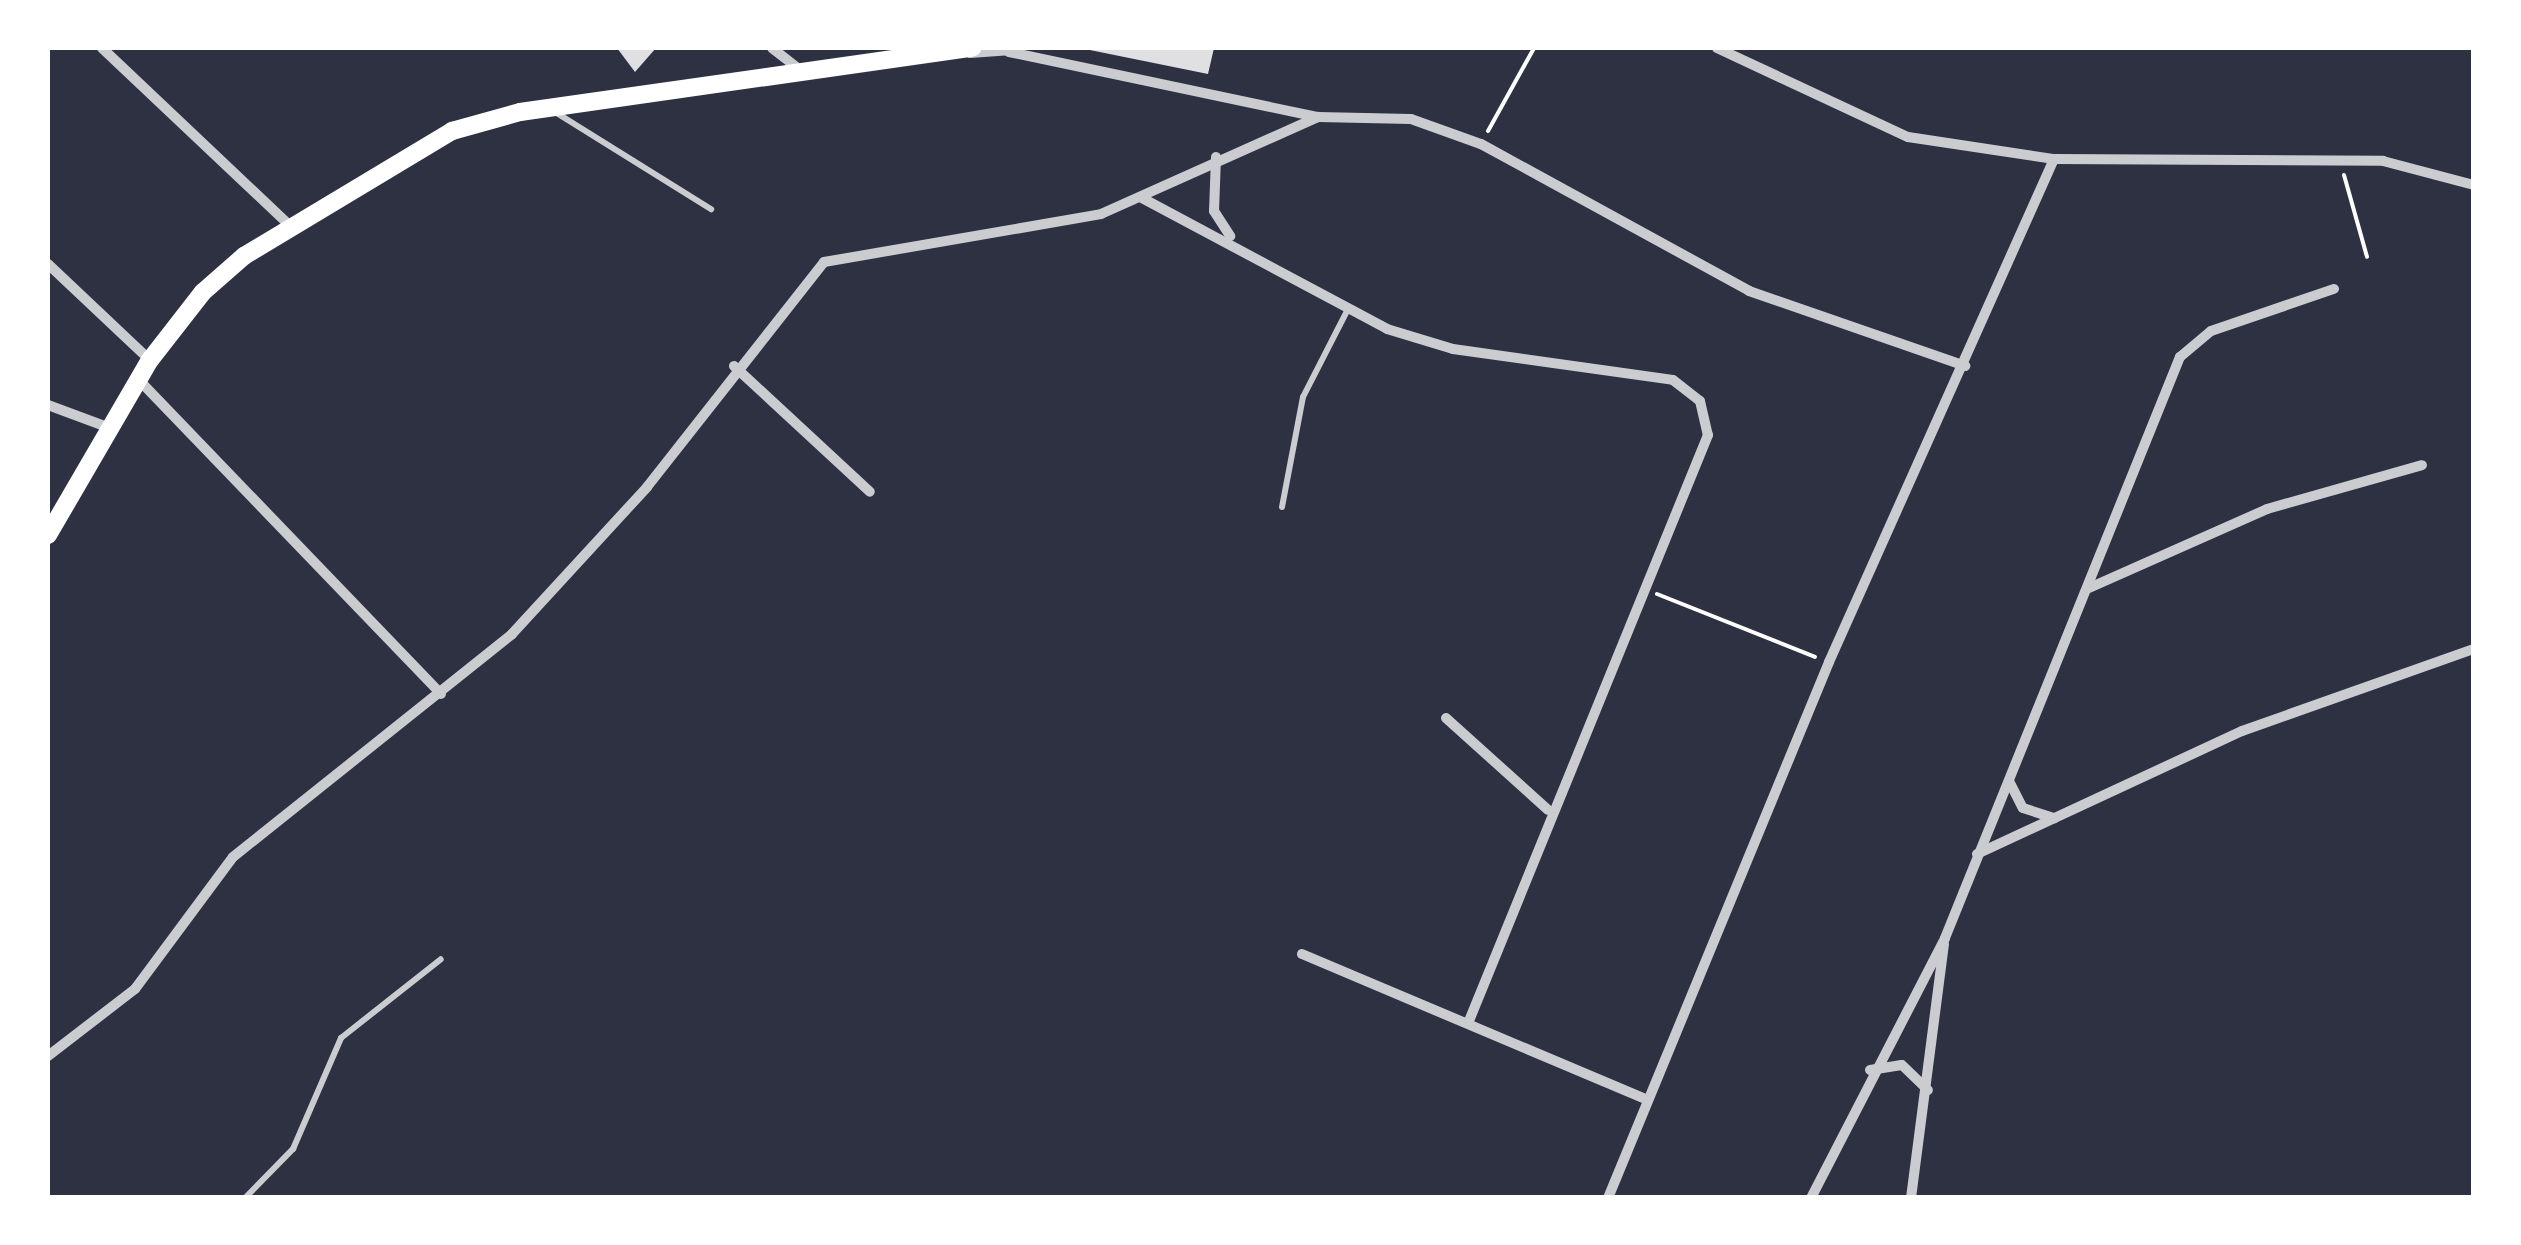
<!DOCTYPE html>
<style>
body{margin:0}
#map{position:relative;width:2521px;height:1245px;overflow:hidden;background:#2d3142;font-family:"Public Sans",sans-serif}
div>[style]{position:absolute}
.building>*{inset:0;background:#e0e0e3}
.path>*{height:4px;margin:-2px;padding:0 2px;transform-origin:2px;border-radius:2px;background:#fff}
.service>*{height:6px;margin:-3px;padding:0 3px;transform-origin:3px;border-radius:3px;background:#caccd0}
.minor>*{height:10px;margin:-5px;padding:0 5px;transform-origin:5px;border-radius:5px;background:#caccd0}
.secondary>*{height:18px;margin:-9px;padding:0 9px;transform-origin:9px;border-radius:9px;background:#fff}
span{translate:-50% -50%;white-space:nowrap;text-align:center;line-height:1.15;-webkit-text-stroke:8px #fff;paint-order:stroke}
.frame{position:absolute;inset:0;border:50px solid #fff;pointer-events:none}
</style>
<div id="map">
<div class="building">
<div style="clip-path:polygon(617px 48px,656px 48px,635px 72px)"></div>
<div style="clip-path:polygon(1080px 48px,1214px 48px,1208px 74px)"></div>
</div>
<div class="path">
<div style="left:1488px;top:131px;width:95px;rotate:-61deg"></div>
<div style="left:2344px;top:175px;width:85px;rotate:74.3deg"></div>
<div style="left:1657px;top:594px;width:170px;rotate:21.7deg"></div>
</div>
<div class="service">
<div style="left:555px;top:112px;width:184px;rotate:31.9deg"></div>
<div style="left:1282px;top:507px;width:112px;rotate:-79.2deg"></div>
<div style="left:1303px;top:397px;width:99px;rotate:-62.9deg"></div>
<div style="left:245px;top:1198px;width:69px;rotate:-45.6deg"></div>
<div style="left:293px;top:1149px;width:121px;rotate:-66.6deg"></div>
<div style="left:341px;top:1038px;width:127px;rotate:-38.3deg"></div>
</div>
<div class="minor">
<div style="left:102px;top:48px;width:260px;rotate:43.4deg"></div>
<div style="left:772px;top:48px;width:36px;rotate:38deg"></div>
<div style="left:1717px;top:48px;width:211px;rotate:25deg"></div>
<div style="left:1908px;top:137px;width:148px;rotate:8.6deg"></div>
<div style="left:2054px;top:159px;width:329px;rotate:0.3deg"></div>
<div style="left:2383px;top:161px;width:94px;rotate:14.8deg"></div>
<div style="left:1009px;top:52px;width:316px;rotate:11.9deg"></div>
<div style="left:1318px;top:117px;width:93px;rotate:1.2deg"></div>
<div style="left:1411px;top:119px;width:74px;rotate:19.7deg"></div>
<div style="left:1481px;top:144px;width:306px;rotate:28.7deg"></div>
<div style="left:1749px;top:291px;width:229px;rotate:19.1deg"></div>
<div style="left:970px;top:53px;width:42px;rotate:-4.1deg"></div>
<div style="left:1216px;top:157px;width:54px;rotate:92.1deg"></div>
<div style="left:1214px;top:211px;width:30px;rotate:57deg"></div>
<div style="left:1142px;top:198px;width:278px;rotate:28.1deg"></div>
<div style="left:1387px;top:329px;width:69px;rotate:16.9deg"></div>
<div style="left:1453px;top:349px;width:222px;rotate:8deg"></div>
<div style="left:1673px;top:380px;width:34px;rotate:38deg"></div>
<div style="left:1700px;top:401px;width:35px;rotate:77deg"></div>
<div style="left:1708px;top:435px;width:633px;rotate:112.19deg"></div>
<div style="left:48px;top:264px;width:140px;rotate:43.3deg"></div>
<div style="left:734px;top:366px;width:185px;rotate:42.8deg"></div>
<div style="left:138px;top:379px;width:437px;rotate:46.1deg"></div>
<div style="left:48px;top:405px;width:66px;rotate:20.4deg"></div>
<div style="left:2089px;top:588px;width:195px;rotate:-23.9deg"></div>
<div style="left:2267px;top:509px;width:161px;rotate:-15.8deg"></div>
<div style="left:1446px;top:718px;width:137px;rotate:42deg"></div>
<div style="left:2009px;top:781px;width:30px;rotate:63deg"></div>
<div style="left:2023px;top:808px;width:33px;rotate:18deg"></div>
<div style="left:1977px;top:854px;width:292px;rotate:-24.9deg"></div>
<div style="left:2242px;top:731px;width:246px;rotate:-19.5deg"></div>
<div style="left:1302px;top:954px;width:370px;rotate:22.9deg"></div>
<div style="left:48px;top:1056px;width:110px;rotate:-37.6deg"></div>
<div style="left:135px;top:989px;width:164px;rotate:-53.4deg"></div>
<div style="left:233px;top:857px;width:357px;rotate:-38.6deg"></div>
<div style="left:512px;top:634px;width:200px;rotate:-47.4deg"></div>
<div style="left:647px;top:487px;width:286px;rotate:-51.8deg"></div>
<div style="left:824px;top:262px;width:281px;rotate:-9.8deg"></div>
<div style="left:1101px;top:214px;width:238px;rotate:-24.1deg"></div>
<div style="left:1870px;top:1070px;width:32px;rotate:-9deg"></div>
<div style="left:1902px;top:1065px;width:36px;rotate:44deg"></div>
<div style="left:1608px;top:1198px;width:580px;rotate:-67.59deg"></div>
<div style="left:1829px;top:662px;width:551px;rotate:-65.9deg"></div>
<div style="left:1811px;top:1198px;width:292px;rotate:-62.7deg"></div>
<div style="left:1945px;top:938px;width:627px;rotate:-67.98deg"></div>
<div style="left:2180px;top:357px;width:40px;rotate:-40deg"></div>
<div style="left:2211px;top:331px;width:130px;rotate:-18.9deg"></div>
<div style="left:1911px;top:1198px;width:256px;rotate:-82.6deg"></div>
</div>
<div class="secondary">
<div style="left:48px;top:535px;width:203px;rotate:-59.8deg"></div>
<div style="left:150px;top:360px;width:86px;rotate:-52.1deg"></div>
<div style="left:203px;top:292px;width:55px;rotate:-41.3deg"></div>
<div style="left:244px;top:256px;width:243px;rotate:-31deg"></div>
<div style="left:452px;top:131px;width:71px;rotate:-15.6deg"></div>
<div style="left:520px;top:112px;width:457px;rotate:-8.1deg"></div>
</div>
<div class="frame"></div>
</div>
